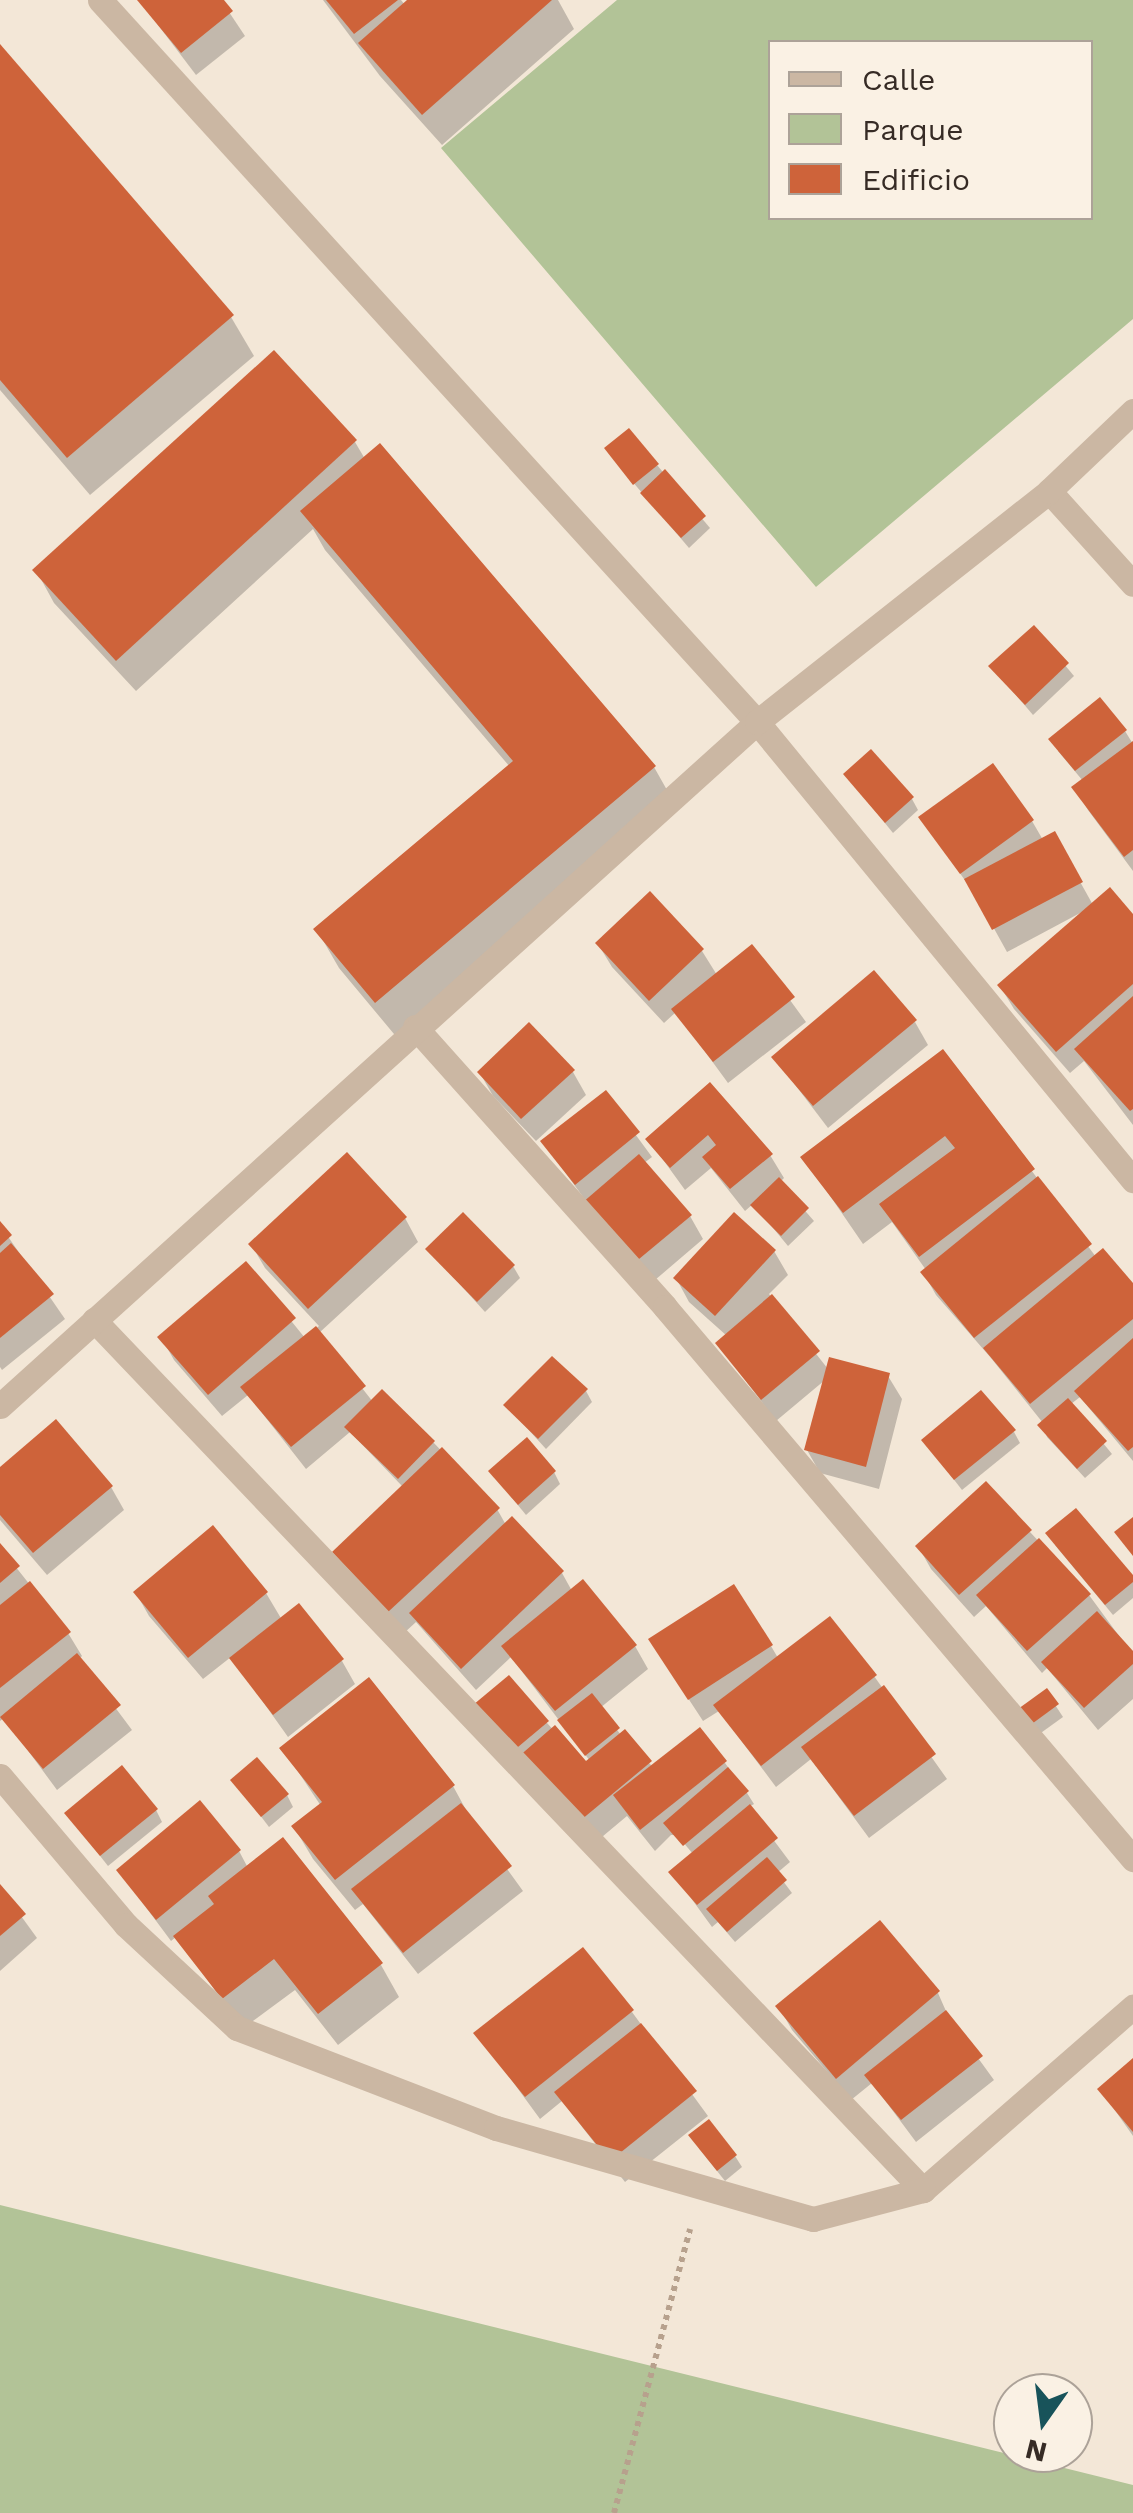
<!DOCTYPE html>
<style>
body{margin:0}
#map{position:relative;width:1133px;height:2513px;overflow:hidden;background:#f3e7d7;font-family:"Work Sans",sans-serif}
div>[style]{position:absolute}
.green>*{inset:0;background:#b2c397}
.shadow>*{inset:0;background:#0003}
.building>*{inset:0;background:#ce633a}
.path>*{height:6px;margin-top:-3px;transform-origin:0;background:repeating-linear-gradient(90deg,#b7a18d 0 5px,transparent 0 10px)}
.street>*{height:25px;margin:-12.5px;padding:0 12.5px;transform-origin:12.5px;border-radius:12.5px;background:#cbb7a3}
span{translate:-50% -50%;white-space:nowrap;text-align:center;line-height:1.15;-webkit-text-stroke:9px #faf1e4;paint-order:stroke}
.legend{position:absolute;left:768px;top:40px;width:325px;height:180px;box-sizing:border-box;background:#faf1e4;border:2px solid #aca298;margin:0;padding:12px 18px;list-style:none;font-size:30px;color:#362b25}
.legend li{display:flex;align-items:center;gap:20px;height:50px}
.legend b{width:50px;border:2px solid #aca298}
.north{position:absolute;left:993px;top:2373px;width:100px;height:100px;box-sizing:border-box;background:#faf1e4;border:2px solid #aca298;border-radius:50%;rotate:194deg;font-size:28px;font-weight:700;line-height:40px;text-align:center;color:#362b25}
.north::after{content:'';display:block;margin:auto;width:35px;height:45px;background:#18535a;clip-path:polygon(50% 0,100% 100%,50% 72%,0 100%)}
</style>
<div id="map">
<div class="green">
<div style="clip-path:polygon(evenodd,617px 0,1133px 0,1133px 319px,816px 587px,441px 148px,617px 0,770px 42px,1090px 42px,1090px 218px,770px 218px,770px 42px)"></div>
<div style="clip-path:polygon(0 2205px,1133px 2485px,1133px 2513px,0 2513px)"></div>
</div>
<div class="shadow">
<div style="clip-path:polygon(139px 0,221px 0,245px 36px,196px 75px)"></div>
<div style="clip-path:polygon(323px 0,401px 0,405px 5px,410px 0,558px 0,574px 29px,442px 145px,380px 76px)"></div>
<div style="clip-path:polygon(0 48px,231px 317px,254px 356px,90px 495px,0 390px)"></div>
<div style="clip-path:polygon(274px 353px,355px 442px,365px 459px,654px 767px,676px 806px,399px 1040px,339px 968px,317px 930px,510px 767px,325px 550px,313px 529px,136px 691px,54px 603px,36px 570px)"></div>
<div style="clip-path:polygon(614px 460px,657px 465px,710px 528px,689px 548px)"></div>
<div style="clip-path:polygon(1034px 628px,1074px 676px,1033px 715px,992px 667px)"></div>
<div style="clip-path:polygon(1125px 731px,1133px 744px,1133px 871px,1088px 810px,1075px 787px,1083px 781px,1058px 751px)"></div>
<div style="clip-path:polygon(846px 775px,912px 799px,918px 810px,893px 833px)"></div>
<div style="clip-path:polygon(921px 818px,1032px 821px,1043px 840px,1054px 835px,1093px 905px,1133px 917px,1133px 1125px,1084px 1061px,1070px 1073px,1014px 1009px,1000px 986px,1082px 912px,1007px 952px,976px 896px)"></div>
<div style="clip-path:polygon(650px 895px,702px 951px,717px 975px,752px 948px,806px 1022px,728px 1083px,676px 1012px,664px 1023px,612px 967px,598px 944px)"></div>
<div style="clip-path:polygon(915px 1022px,928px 1045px,828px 1128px,774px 1057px)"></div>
<div style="clip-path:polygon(943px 1052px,1096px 1257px,1133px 1287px,1133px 1461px,1080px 1397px,1071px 1404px,1112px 1454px,1085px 1478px,1047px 1437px,1043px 1423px,991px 1358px,936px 1295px,923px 1272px,926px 1270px,892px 1222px,863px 1244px,804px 1158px)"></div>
<div style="clip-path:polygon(573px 1072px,586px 1095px,536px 1141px,493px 1096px,480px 1073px)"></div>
<div style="clip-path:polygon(710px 1085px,770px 1155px,784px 1178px,780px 1182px,814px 1221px,788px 1246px,753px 1204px,745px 1211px,711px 1168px,685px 1190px,648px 1139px)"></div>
<div style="clip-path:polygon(605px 1093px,652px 1157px,644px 1163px,690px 1216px,703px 1239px,648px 1286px,543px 1142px)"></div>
<div style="clip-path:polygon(405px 1218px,418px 1242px,319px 1333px,373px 1402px,433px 1442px,497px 1509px,506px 1525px,562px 1573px,572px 1591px,635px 1646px,648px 1669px,600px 1708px,621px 1735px,653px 1767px,725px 1763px,747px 1793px,754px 1804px,749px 1807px,790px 1862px,777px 1873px,792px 1893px,735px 1942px,718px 1922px,712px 1927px,672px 1872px,693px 1854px,677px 1835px,671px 1835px,655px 1851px,627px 1816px,590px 1847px,483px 1717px,547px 1723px,586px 1765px,590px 1761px,511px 1657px,476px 1690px,416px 1622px,403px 1634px,348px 1575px,403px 1487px,350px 1432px,306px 1469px,248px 1395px,222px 1416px,174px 1360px,161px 1337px,246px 1265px,305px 1338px,319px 1326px,265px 1268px,251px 1244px)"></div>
<div style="clip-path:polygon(0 1225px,65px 1319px,2px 1370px,0 1367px)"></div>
<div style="clip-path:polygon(428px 1249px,513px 1266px,520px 1278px,485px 1312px)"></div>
<div style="clip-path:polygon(774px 1251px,788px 1275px,769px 1294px,828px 1369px,888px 1376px,902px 1399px,879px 1489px,820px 1473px,807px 1450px,825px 1380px,776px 1421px,718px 1344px,727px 1336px,689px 1302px,676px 1278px)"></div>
<div style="clip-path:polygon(586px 1391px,592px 1402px,546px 1449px,506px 1405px)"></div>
<div style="clip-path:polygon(1014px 1432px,1020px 1443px,962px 1490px,924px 1441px)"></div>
<div style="clip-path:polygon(0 1470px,111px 1487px,124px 1510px,47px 1575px,0 1520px)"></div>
<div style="clip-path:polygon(491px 1472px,554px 1472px,560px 1484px,526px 1515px)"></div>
<div style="clip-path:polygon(1030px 1532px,1089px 1595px,1133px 1655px,1133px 1699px,1098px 1730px,1047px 1668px,1042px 1673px,986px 1606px,974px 1617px,931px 1569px,918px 1546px)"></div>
<div style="clip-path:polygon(1055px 1545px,1133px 1578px,1133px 1598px,1113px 1615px)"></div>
<div style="clip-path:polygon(0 1547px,68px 1633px,82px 1656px,79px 1659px,132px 1730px,57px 1790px,4px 1718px,0 1721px)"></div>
<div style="clip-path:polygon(136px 1593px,266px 1593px,282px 1620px,342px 1661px,355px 1684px,288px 1737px,231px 1657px,203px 1679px,149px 1616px)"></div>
<div style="clip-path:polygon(771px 1646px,778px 1658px,874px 1676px,947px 1779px,869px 1838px,811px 1759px,776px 1787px,719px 1711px,703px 1721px,665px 1663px)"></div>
<div style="clip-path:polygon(1046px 1691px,1063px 1717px,1038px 1735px,1021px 1710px)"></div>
<div style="clip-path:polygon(283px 1749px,453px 1786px,471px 1819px,523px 1891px,418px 1974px,363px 1904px,355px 1910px,313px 1859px,294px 1827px,321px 1806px)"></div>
<div style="clip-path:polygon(234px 1781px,287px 1795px,293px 1807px,269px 1827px)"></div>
<div style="clip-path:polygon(156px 1810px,162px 1822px,108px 1866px,67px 1814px)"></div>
<div style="clip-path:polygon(283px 1840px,381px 1965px,399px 1997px,338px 2045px,295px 1990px,242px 2029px,177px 1936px,171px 1941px,119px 1871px,239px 1851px,248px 1868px)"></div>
<div style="clip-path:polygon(0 1887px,37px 1938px,0 1971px)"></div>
<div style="clip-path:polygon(880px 1924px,938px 1993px,949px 2018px,994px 2080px,916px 2142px,872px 2083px,851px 2100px,792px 2030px,779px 2007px)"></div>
<div style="clip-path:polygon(632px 2012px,708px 2116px,625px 2182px,562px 2101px,540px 2119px,477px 2033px)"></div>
<div style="clip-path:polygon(1133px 2062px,1133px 2136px,1100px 2089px)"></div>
<div style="clip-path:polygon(698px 2147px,735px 2156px,742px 2167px,725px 2181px)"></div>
</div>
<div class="building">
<div style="clip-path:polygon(137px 0,224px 0,233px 11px,181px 53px)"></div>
<div style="clip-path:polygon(326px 0,398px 0,354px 34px)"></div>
<div style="clip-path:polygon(407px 0,552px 0,422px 115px,358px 43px)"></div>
<div style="clip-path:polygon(0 44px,234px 315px,67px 458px,0 380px)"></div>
<div style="clip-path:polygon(274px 350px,357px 440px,116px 661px,32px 570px)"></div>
<div style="clip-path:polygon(629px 428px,659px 464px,633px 485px,604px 448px)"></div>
<div style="clip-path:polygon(380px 443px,656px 766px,375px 1003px,313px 929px,513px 761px,300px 511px)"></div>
<div style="clip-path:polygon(665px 469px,706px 516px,681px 538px,640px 493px)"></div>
<div style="clip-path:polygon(1034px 625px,1069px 663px,1025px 705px,988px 666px)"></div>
<div style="clip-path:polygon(1100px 697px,1127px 730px,1075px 771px,1048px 739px)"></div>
<div style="clip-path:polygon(1133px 741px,1133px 850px,1124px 857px,1071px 787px)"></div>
<div style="clip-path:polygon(871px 749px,914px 797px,885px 823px,843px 774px)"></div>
<div style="clip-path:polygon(993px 763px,1034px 820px,960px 874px,918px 817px)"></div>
<div style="clip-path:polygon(1055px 831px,1083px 882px,992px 930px,964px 879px)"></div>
<div style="clip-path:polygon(1110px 887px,1133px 914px,1133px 984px,1056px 1052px,997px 985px)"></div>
<div style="clip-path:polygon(650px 891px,704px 949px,649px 1001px,595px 943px)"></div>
<div style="clip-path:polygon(752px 944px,795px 997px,713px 1062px,671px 1009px)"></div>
<div style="clip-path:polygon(874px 970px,917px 1020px,813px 1106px,771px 1057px)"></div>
<div style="clip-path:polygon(1133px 996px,1133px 1109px,1130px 1111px,1074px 1049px)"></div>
<div style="clip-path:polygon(529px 1022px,575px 1070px,521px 1119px,477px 1072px)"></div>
<div style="clip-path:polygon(943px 1049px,1035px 1169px,919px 1257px,879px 1204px,955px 1148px,945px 1136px,843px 1213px,800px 1157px)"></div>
<div style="clip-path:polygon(710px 1082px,773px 1154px,730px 1189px,702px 1157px,716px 1145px,708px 1135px,670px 1168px,645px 1139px)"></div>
<div style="clip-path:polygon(606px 1090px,640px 1132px,575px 1185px,540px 1141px)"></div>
<div style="clip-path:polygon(347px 1152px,407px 1217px,308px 1309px,248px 1244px)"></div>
<div style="clip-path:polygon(639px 1154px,692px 1215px,633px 1264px,582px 1203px)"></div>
<div style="clip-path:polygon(1038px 1176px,1092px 1244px,974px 1338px,920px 1272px)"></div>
<div style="clip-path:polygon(779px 1177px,809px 1208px,781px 1236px,750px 1205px)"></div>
<div style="clip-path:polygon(463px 1212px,515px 1265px,477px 1302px,425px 1249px)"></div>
<div style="clip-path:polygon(734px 1212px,776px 1250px,715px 1316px,673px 1278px)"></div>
<div style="clip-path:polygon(0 1221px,12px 1235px,0 1246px)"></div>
<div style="clip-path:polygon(11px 1243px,54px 1294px,0 1338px,0 1253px)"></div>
<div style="clip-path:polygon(1103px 1248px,1133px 1283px,1133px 1319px,1030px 1404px,983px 1348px)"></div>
<div style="clip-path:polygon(246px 1261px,296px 1318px,208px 1395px,157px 1337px)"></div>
<div style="clip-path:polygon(772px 1294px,820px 1351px,761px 1400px,715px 1343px)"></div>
<div style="clip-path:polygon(316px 1326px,366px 1386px,291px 1447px,240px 1387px)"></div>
<div style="clip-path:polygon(1133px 1338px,1133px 1447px,1128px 1451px,1074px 1391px)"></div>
<div style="clip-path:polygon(552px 1356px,588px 1389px,538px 1439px,503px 1405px)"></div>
<div style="clip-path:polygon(829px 1357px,890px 1373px,866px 1467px,804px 1450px)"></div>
<div style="clip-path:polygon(382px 1389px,435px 1441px,398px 1479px,344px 1427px)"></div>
<div style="clip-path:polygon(981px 1390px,1016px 1430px,954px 1480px,921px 1440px)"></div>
<div style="clip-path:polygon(1068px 1398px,1107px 1441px,1077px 1469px,1037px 1425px)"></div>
<div style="clip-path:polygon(56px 1419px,113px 1486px,33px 1553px,0 1515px,0 1467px)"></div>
<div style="clip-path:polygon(527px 1437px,556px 1471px,518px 1505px,488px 1471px)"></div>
<div style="clip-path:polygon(442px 1447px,500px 1508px,388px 1612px,332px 1552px)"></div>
<div style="clip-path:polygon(986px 1481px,1032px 1530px,959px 1595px,915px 1546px)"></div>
<div style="clip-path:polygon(1076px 1508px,1133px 1575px,1133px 1582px,1105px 1605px,1045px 1533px)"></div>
<div style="clip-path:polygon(512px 1516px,564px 1571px,461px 1669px,409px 1613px)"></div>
<div style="clip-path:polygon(1133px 1517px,1133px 1556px,1114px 1532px)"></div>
<div style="clip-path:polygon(213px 1525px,268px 1592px,188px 1658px,133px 1592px)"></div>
<div style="clip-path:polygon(1039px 1538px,1091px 1594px,1027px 1651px,976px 1595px)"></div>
<div style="clip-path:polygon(0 1543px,20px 1566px,0 1583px)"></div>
<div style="clip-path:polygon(583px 1579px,637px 1645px,555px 1711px,501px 1646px)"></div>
<div style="clip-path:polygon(30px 1581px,71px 1632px,0 1688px,0 1605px)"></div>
<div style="clip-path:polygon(734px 1584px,773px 1645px,688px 1700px,648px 1639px)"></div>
<div style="clip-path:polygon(299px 1603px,344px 1659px,273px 1715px,229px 1658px)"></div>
<div style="clip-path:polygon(1097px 1611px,1133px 1651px,1133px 1664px,1084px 1708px,1041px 1662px)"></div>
<div style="clip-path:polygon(830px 1616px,877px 1675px,761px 1766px,713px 1705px)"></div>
<div style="clip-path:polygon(77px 1653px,121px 1705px,43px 1769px,0 1717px)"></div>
<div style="clip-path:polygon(509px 1675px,549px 1721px,512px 1752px,473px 1705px)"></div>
<div style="clip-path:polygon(369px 1677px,455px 1785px,335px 1880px,291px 1826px,322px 1802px,279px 1748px)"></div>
<div style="clip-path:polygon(884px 1685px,936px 1754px,854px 1816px,801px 1747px)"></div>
<div style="clip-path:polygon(1047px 1688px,1059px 1704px,1029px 1726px,1018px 1709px)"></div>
<div style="clip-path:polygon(592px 1693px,620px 1728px,585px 1756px,557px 1720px)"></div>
<div style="clip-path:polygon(555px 1725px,586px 1761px,625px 1729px,652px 1761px,575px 1825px,517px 1758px)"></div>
<div style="clip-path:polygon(700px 1727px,727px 1761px,640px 1830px,613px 1795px)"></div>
<div style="clip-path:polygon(257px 1757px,289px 1794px,261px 1817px,230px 1780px)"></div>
<div style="clip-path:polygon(122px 1765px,158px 1809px,100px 1856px,64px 1813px)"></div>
<div style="clip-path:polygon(728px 1767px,749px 1791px,683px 1846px,663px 1823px)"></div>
<div style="clip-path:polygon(200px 1800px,241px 1850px,156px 1920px,116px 1870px)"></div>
<div style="clip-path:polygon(461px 1803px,512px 1866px,403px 1953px,351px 1889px)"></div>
<div style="clip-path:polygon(750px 1804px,778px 1838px,697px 1905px,668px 1872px)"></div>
<div style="clip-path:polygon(283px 1837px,383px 1963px,318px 2014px,274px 1959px,222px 1999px,173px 1936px,214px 1904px,208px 1896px)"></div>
<div style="clip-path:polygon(767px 1857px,787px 1880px,727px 1932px,706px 1909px)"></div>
<div style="clip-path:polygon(0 1884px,26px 1914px,0 1936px)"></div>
<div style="clip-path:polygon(880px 1920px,940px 1991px,836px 2079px,775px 2006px)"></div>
<div style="clip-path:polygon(583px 1947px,634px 2010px,525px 2097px,473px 2033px)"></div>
<div style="clip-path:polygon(946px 2010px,983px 2056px,901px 2120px,864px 2075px)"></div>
<div style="clip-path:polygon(641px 2023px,697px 2091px,610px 2161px,554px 2092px)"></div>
<div style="clip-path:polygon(1133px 2058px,1133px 2132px,1097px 2089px)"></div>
<div style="clip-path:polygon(709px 2119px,737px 2155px,717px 2171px,688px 2135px)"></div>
</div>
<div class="path">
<div style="left:614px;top:2513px;width:294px;rotate:-75deg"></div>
</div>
<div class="street">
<div style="left:100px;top:0;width:976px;rotate:47.7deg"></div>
<div style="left:757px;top:722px;width:593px;rotate:50.62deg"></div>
<div style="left:1049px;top:491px;width:125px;rotate:47.9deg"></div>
<div style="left:415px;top:1027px;width:375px;rotate:48.2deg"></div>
<div style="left:665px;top:1307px;width:724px;rotate:49.71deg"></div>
<div style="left:94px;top:1320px;width:1202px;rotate:46.38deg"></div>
<div style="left:923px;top:2190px;width:279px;rotate:-41.1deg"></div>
<div style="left:0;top:1406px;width:1020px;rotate:-42.1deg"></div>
<div style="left:757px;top:722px;width:372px;rotate:-38.3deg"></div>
<div style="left:1049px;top:491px;width:116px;rotate:-43.6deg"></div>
<div style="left:0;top:1776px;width:195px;rotate:49.8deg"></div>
<div style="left:126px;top:1925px;width:151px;rotate:42.9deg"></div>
<div style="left:237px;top:2028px;width:278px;rotate:21.1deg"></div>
<div style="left:496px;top:2128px;width:330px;rotate:16deg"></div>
<div style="left:813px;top:2219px;width:114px;rotate:-14.8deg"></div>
</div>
<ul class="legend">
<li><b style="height:12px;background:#cbb7a3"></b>Calle</li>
<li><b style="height:28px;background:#b2c397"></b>Parque</li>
<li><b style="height:28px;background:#ce633a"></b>Edificio</li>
</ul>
<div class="north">N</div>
</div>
